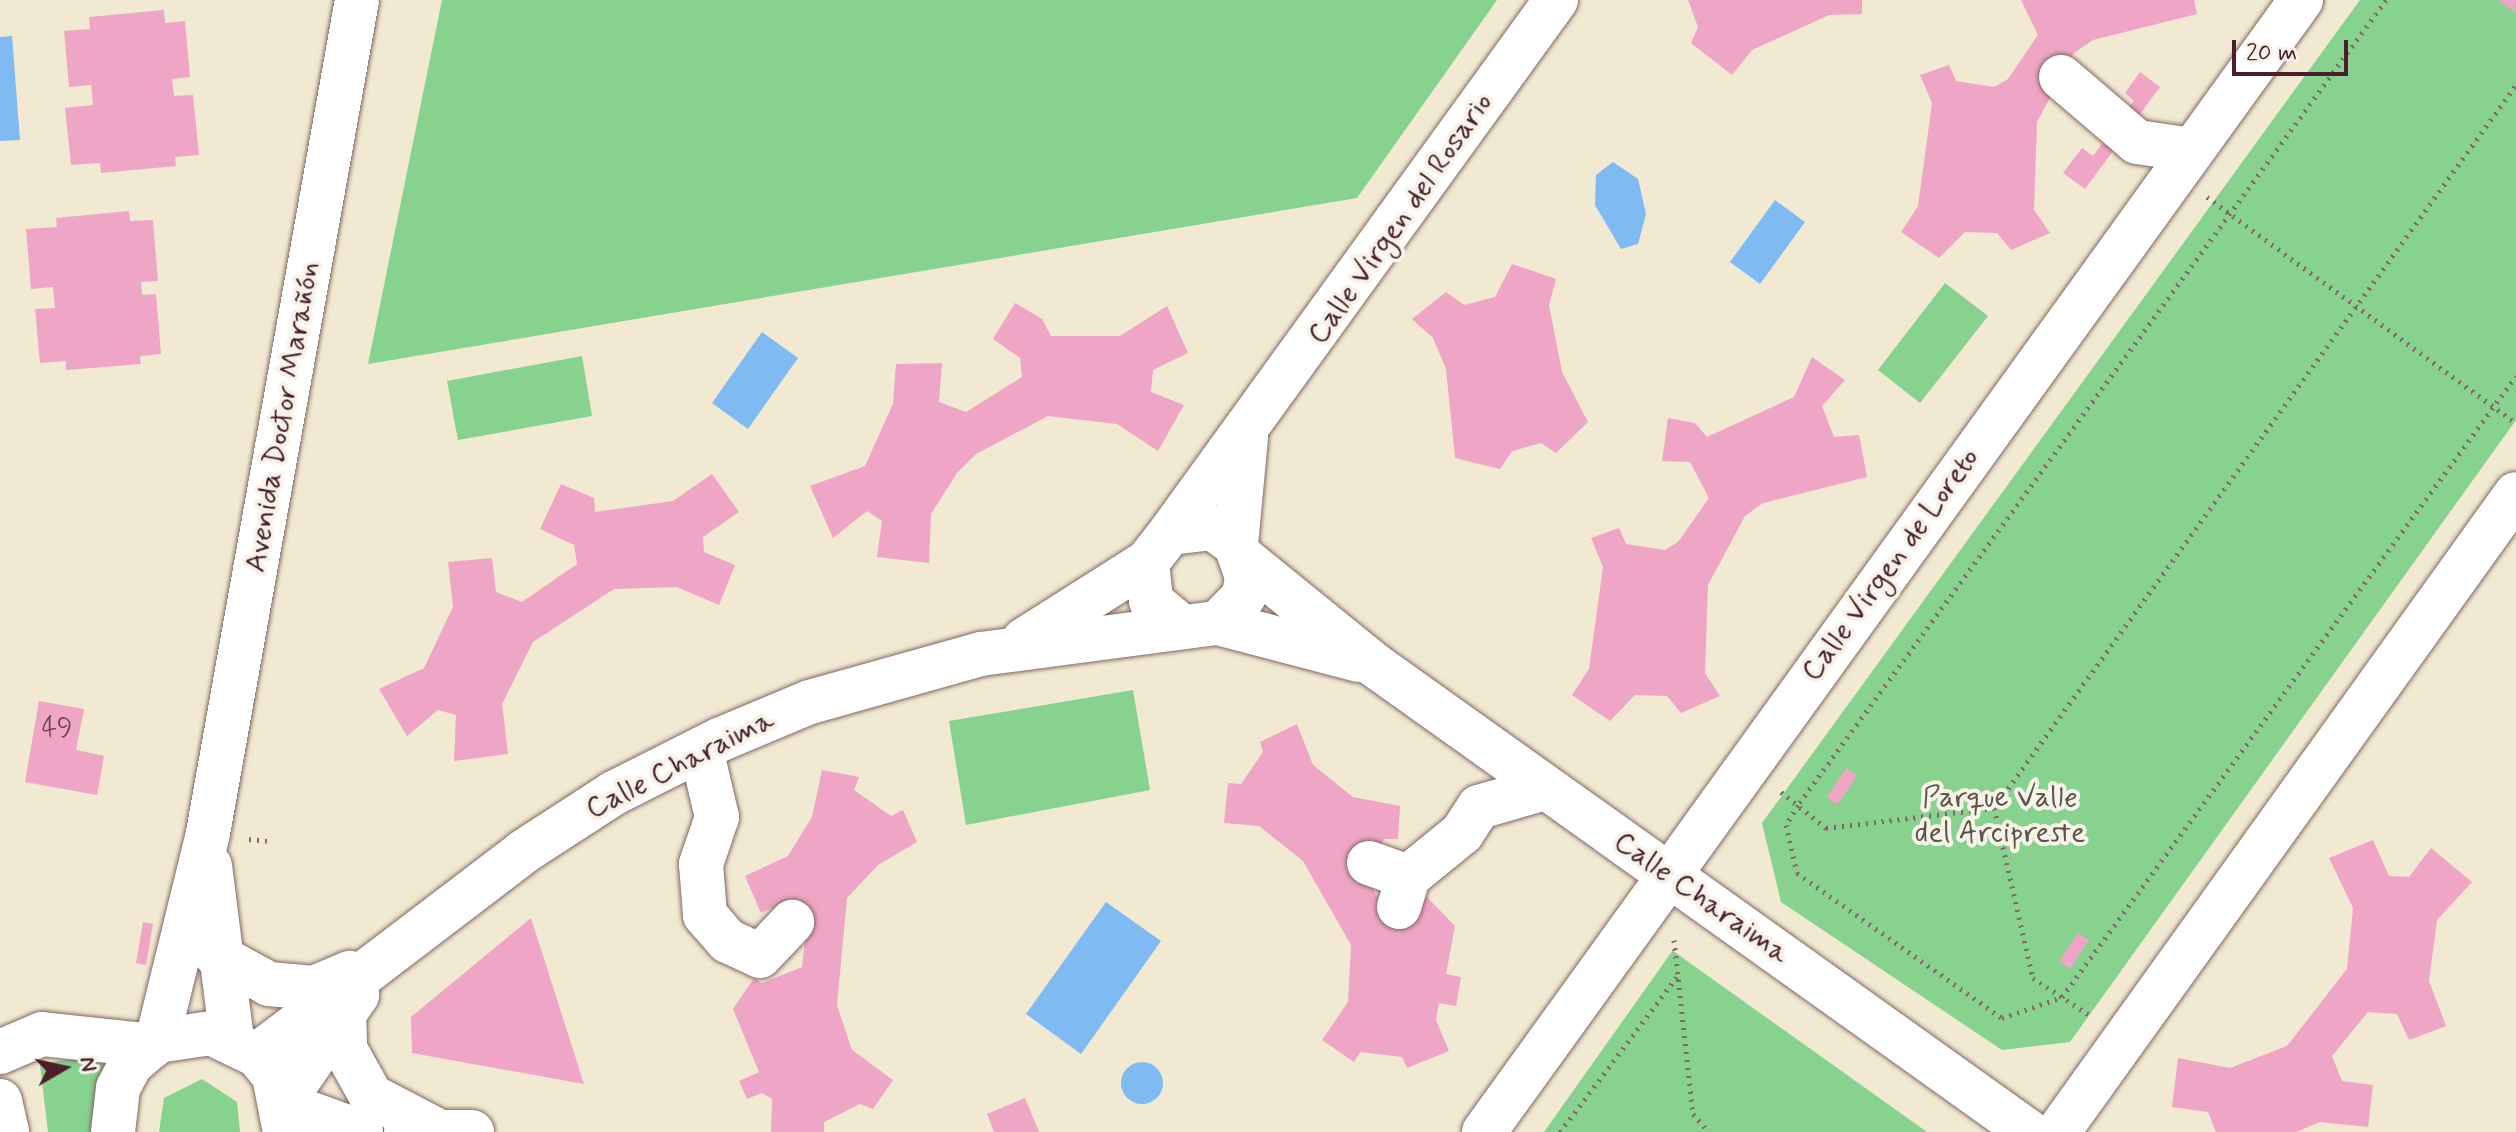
<!DOCTYPE html>
<meta charset="utf-8">
<style>
body{margin:0}
#map{position:relative;width:2516px;height:1132px;overflow:hidden;background:#f1e9d1;font-family:Mynerve,sans-serif}
div>[style]{position:absolute}
.green>*{inset:0;background:#87d28f}
.water>*{inset:0;background:#80baf2}
.round{border-radius:50%}
.building>*{inset:0;background:#efa5c5}
.path>*{height:5px;margin-top:-2.5px;transform-origin:0;background:repeating-linear-gradient(90deg,#846665 0 2px,transparent 0 8px)}
.roads{filter:drop-shadow(0 0 2px #846665) drop-shadow(0 0 2px #846665)}
.minor>*{height:44px;margin:-22px;padding:0 22px;transform-origin:22px;border-radius:22px;background:#fff}
span{translate:-50% -50%;white-space:nowrap;text-align:center;line-height:1.15;-webkit-text-stroke:8px #f7f3e8;paint-order:stroke}
.number-label{font-size:26px;color:#734052}
.number-label span{-webkit-text-stroke-width:0}
.street-label{font-size:30px;color:#4a1f2b}
.park-label{font-size:30px;color:#5c5549}
.north{position:absolute;left:24px;top:1028px;width:80px;height:80px;-webkit-text-stroke:6px #f7f3e8;paint-order:stroke;rotate:81deg;font-size:22px;font-weight:700;line-height:32px;text-align:center;color:#4a1f2b}
.north::after{content:'';display:block;margin:auto;width:28px;height:36px;background:#4a1f2b;clip-path:polygon(50% 0,100% 100%,50% 72%,0 100%)}
.scale{position:absolute;left:2232px;top:40px;width:116px;height:36px;box-sizing:border-box;border:4px solid #4a1f2b;border-top:0;padding-left:10px;font-size:24px;line-height:28px;white-space:nowrap;color:#4a1f2b;-webkit-text-stroke:6px #f7f3e8;paint-order:stroke}
</style>
<div id="map">
<div class="green">
<div style="clip-path:polygon(442px 0,1497px 0,1357px 198px,368px 364px)"></div>
<div style="clip-path:polygon(2360px 0,2516px 0,2516px 420px,2070px 1042px,2002px 1050px,1781px 902px,1762px 823px)"></div>
<div style="clip-path:polygon(1945px 283px,1988px 316px,1920px 403px,1878px 370px)"></div>
<div style="clip-path:polygon(582px 356px,592px 416px,458px 440px,447px 381px)"></div>
<div style="clip-path:polygon(1133px 690px,1150px 790px,966px 825px,949px 721px)"></div>
<div style="clip-path:polygon(1673px 950px,1673px 951px,1927px 1132px,1544px 1132px)"></div>
<div style="clip-path:polygon(106px 1053px,93px 1132px,48px 1132px,40px 1064px)"></div>
<div style="clip-path:polygon(202px 1079px,237px 1102px,240px 1132px,159px 1132px,164px 1098px)"></div>
</div>
<div class="water">
<div style="clip-path:polygon(12px 36px,20px 140px,0 141px,0 37px)"></div>
<div style="clip-path:polygon(1613px 162px,1638px 179px,1646px 214px,1638px 244px,1621px 249px,1595px 205px,1596px 175px)"></div>
<div style="clip-path:polygon(1775px 200px,1805px 222px,1760px 284px,1730px 262px)"></div>
<div style="clip-path:polygon(762px 332px,798px 358px,748px 429px,712px 403px)"></div>
<div style="clip-path:polygon(1106px 902px,1161px 941px,1081px 1054px,1026px 1014px)"></div>
<div class="round" style="left:1121px;top:1062px;width:42px;height:42px"></div>
</div>
<div class="building">
<div style="clip-path:polygon(1688px 0,1862px 0,1862px 14px,1829px 15px,1752px 50px,1732px 75px,1691px 43px,1698px 27px)"></div>
<div style="clip-path:polygon(2021px 0,2194px 0,2197px 14px,2093px 40px,2074px 53px,2037px 122px,2034px 210px,2050px 233px,2011px 250px,1997px 233px,1965px 232px,1939px 258px,1901px 232px,1918px 206px,1932px 103px,1920px 75px,1949px 65px,1956px 81px,1994px 87px,2008px 79px,2038px 35px)"></div>
<div style="clip-path:polygon(2498px 0,2516px 0,2515px 12px)"></div>
<div style="clip-path:polygon(164px 10px,165px 23px,185px 21px,190px 77px,172px 79px,174px 96px,193px 95px,199px 155px,175px 157px,176px 166px,101px 173px,100px 163px,71px 165px,65px 108px,93px 105px,91px 85px,69px 87px,64px 31px,90px 29px,89px 17px)"></div>
<div style="clip-path:polygon(2140px 72px,2160px 87px,2085px 189px,2063px 173px,2082px 148px,2093px 156px,2134px 101px,2125px 93px)"></div>
<div style="clip-path:polygon(129px 211px,130px 221px,153px 220px,158px 281px,141px 282px,142px 295px,156px 294px,161px 354px,140px 356px,141px 364px,66px 370px,66px 361px,40px 363px,35px 309px,55px 308px,53px 287px,31px 289px,26px 229px,57px 227px,56px 218px)"></div>
<div style="clip-path:polygon(1512px 264px,1556px 279px,1549px 305px,1562px 372px,1588px 422px,1556px 453px,1541px 443px,1512px 451px,1500px 469px,1455px 458px,1446px 369px,1433px 338px,1412px 319px,1446px 292px,1464px 305px,1495px 297px)"></div>
<div style="clip-path:polygon(1015px 303px,1042px 319px,1051px 336px,1120px 336px,1167px 306px,1188px 353px,1153px 370px,1151px 392px,1184px 405px,1158px 451px,1117px 424px,1048px 416px,976px 454px,957px 473px,931px 514px,929px 563px,877px 557px,882px 521px,867px 511px,833px 538px,810px 486px,865px 466px,893px 404px,896px 364px,942px 363px,939px 402px,966px 412px,1022px 377px,1020px 358px,993px 339px)"></div>
<div style="clip-path:polygon(1812px 357px,1845px 380px,1822px 406px,1834px 437px,1859px 435px,1867px 477px,1763px 503px,1745px 516px,1708px 585px,1705px 673px,1720px 696px,1681px 713px,1667px 696px,1635px 695px,1610px 721px,1572px 695px,1589px 669px,1603px 567px,1591px 538px,1619px 528px,1626px 544px,1665px 550px,1678px 542px,1709px 498px,1690px 462px,1662px 461px,1668px 418px,1695px 423px,1707px 437px,1794px 397px)"></div>
<div style="clip-path:polygon(712px 474px,739px 512px,703px 537px,704px 552px,735px 565px,719px 605px,677px 587px,614px 589px,533px 642px,502px 704px,508px 754px,454px 761px,456px 715px,438px 710px,407px 736px,379px 689px,424px 668px,453px 607px,448px 562px,492px 558px,496px 592px,522px 602px,577px 564px,574px 545px,540px 529px,561px 484px,594px 498px,595px 512px,673px 501px)"></div>
<div style="clip-path:polygon(39px 701px,84px 709px,76px 750px,104px 756px,97px 795px,25px 782px)"></div>
<div style="clip-path:polygon(1297px 724px,1313px 765px,1353px 797px,1400px 806px,1398px 839px,1384px 839px,1364px 873px,1382px 905px,1417px 910px,1426px 896px,1455px 926px,1446px 974px,1461px 977px,1456px 1006px,1439px 1003px,1436px 1020px,1449px 1051px,1407px 1068px,1402px 1057px,1360px 1052px,1354px 1062px,1322px 1040px,1348px 1002px,1351px 945px,1303px 861px,1259px 826px,1224px 823px,1228px 783px,1241px 784px,1263px 752px,1260px 742px)"></div>
<div style="clip-path:polygon(1846px 768px,1857px 776px,1837px 805px,1827px 797px)"></div>
<div style="clip-path:polygon(822px 770px,859px 777px,854px 790px,891px 816px,903px 810px,917px 842px,878px 865px,847px 898px,837px 1005px,852px 1050px,893px 1080px,873px 1109px,860px 1104px,824px 1122px,824px 1132px,771px 1132px,772px 1099px,762px 1093px,747px 1099px,739px 1081px,759px 1072px,733px 1009px,754px 978px,762px 983px,802px 967px,806px 931px,771px 908px,761px 913px,745px 876px,788px 856px,812px 817px)"></div>
<div style="clip-path:polygon(2373px 840px,2389px 876px,2409px 877px,2431px 848px,2472px 882px,2437px 920px,2429px 981px,2446px 1026px,2409px 1040px,2397px 1014px,2368px 1012px,2332px 1056px,2342px 1081px,2373px 1085px,2368px 1127px,2320px 1122px,2296px 1132px,2216px 1132px,2208px 1112px,2172px 1107px,2178px 1058px,2230px 1068px,2287px 1046px,2347px 969px,2353px 908px,2329px 858px)"></div>
<div style="clip-path:polygon(531px 918px,584px 1084px,412px 1053px,411px 1017px)"></div>
<div style="clip-path:polygon(143px 922px,153px 924px,146px 965px,136px 963px)"></div>
<div style="clip-path:polygon(2078px 933px,2089px 940px,2070px 969px,2059px 961px)"></div>
<div style="clip-path:polygon(1025px 1098px,1039px 1132px,994px 1132px,987px 1114px)"></div>
</div>
<div class="path">
<div style="left:2386px;top:0;width:997px;rotate:126.15deg"></div>
<div style="left:1798px;top:805px;width:23px;rotate:121deg"></div>
<div style="left:1786px;top:825px;width:49px;rotate:77.1deg"></div>
<div style="left:1797px;top:873px;width:251px;rotate:35.3deg"></div>
<div style="left:2002px;top:1018px;width:64px;rotate:-19.3deg"></div>
<div style="left:2062px;top:997px;width:769px;rotate:-53.83deg"></div>
<div style="left:2207px;top:197px;width:383px;rotate:36.2deg"></div>
<div style="left:1781px;top:792px;width:58px;rotate:38.7deg"></div>
<div style="left:1826px;top:828px;width:169px;rotate:-6.8deg"></div>
<div style="left:1994px;top:808px;width:174px;rotate:77.1deg"></div>
<div style="left:2033px;top:978px;width:69px;rotate:33.2deg"></div>
<div style="left:1994px;top:808px;width:892px;rotate:-54.17deg"></div>
<div style="left:249px;top:839px;width:18px;rotate:6deg"></div>
<div style="left:1674px;top:940px;width:175px;rotate:83.8deg"></div>
<div style="left:1693px;top:1114px;width:24px;rotate:48deg"></div>
<div style="left:1560px;top:1132px;width:194px;rotate:-53deg"></div>
</div>
<div class="roads">
<div class="minor">
<div style="left:2061px;top:77px;width:100px;rotate:40.5deg"></div>
<div style="left:2137px;top:142px;width:56px;rotate:8.3deg"></div>
<div style="left:1170px;top:533px;width:658px;rotate:-54.09deg"></div>
<div style="left:1236px;top:545px;width:108px;rotate:-84.7deg"></div>
<div style="left:1244px;top:559px;width:166px;rotate:39.1deg"></div>
<div style="left:1373px;top:664px;width:806px;rotate:35.5deg"></div>
<div style="left:1218px;top:623px;width:146px;rotate:14.7deg"></div>
<div style="left:1024px;top:640px;width:146px;rotate:-32.4deg"></div>
<div style="left:701px;top:749px;width:70px;rotate:76.8deg"></div>
<div style="left:717px;top:817px;width:50px;rotate:108.8deg"></div>
<div style="left:701px;top:864px;width:51px;rotate:85.5deg"></div>
<div style="left:705px;top:915px;width:35px;rotate:49deg"></div>
<div style="left:728px;top:941px;width:35px;rotate:25deg"></div>
<div style="left:760px;top:956px;width:47px;rotate:-46.7deg"></div>
<div style="left:1369px;top:863px;width:41px;rotate:19.7deg"></div>
<div style="left:210px;top:866px;width:174px;rotate:82.8deg"></div>
<div style="left:1399px;top:907px;width:31px;rotate:-73deg"></div>
<div style="left:1408px;top:877px;width:70px;rotate:-39.2deg"></div>
<div style="left:1462px;top:833px;width:31px;rotate:-57deg"></div>
<div style="left:1479px;top:807px;width:69px;rotate:-16.1deg"></div>
<div style="left:216px;top:955px;width:60px;rotate:28.7deg"></div>
<div style="left:269px;top:984px;width:45px;rotate:5.1deg"></div>
<div style="left:314px;top:988px;width:39px;rotate:-23deg"></div>
<div style="left:344px;top:1013px;width:36px;rotate:88deg"></div>
<div style="left:345px;top:1049px;width:54px;rotate:61deg"></div>
<div style="left:371px;top:1096px;width:71px;rotate:27.6deg"></div>
<div style="left:157px;top:1041px;width:214px;rotate:-76.2deg"></div>
<div style="left:208px;top:833px;width:846px;rotate:-79.86deg"></div>
<div style="left:0;top:1052px;width:46px;rotate:-23.2deg"></div>
<div style="left:42px;top:1034px;width:111px;rotate:6.2deg"></div>
<div style="left:257px;top:1055px;width:335px;rotate:-37.3deg"></div>
<div style="left:523px;top:852px;width:108px;rotate:-33deg"></div>
<div style="left:614px;top:793px;width:118px;rotate:-26.8deg"></div>
<div style="left:719px;top:740px;width:99px;rotate:-22.7deg"></div>
<div style="left:810px;top:702px;width:178px;rotate:-15.7deg"></div>
<div style="left:981px;top:654px;width:239px;rotate:-7.5deg"></div>
<div style="left:1218px;top:623px;width:37px;rotate:-46deg"></div>
<div style="left:1244px;top:596px;width:19px;rotate:-81deg"></div>
<div style="left:1247px;top:577px;width:34px;rotate:-109deg"></div>
<div style="left:1236px;top:545px;width:29px;rotate:-144deg"></div>
<div style="left:1213px;top:528px;width:43px;rotate:173.4deg"></div>
<div style="left:1170px;top:533px;width:37px;rotate:128deg"></div>
<div style="left:1147px;top:562px;width:39px;rotate:84deg"></div>
<div style="left:1151px;top:601px;width:39px;rotate:40deg"></div>
<div style="left:0;top:1101px;width:32px;rotate:77deg"></div>
<div style="left:284px;top:1101px;width:129px;rotate:-55.4deg"></div>
<div style="left:284px;top:1104px;width:82px;rotate:20deg"></div>
<div style="left:113px;top:1132px;width:44px;rotate:-83.5deg"></div>
<div style="left:118px;top:1088px;width:27px;rotate:-62deg"></div>
<div style="left:131px;top:1064px;width:35px;rotate:-41deg"></div>
<div style="left:157px;top:1041px;width:55px;rotate:-8.4deg"></div>
<div style="left:211px;top:1033px;width:51px;rotate:25.6deg"></div>
<div style="left:257px;top:1055px;width:27px;rotate:51deg"></div>
<div style="left:274px;top:1076px;width:57px;rotate:78.9deg"></div>
<div style="left:406px;top:1132px;width:66px"></div>
<div style="left:1484px;top:1132px;width:1396px;rotate:-54.18deg"></div>
<div style="left:2058px;top:1132px;width:785px;rotate:-54.33deg"></div>
</div>
</div>
<div class="number-label">
<span style="left:57px;top:730px">49</span>
</div>
<div class="street-label">
<span style="left:1401px;top:219px;rotate:-55deg">Calle Virgen del Rosario</span>
<span style="left:283px;top:417px;rotate:-80deg">Avenida Doctor Marañón</span>
<span style="left:1891px;top:565px;rotate:-54deg">Calle Virgen de Loreto</span>
<span style="left:680px;top:765px;rotate:-27deg">Calle Charaima</span>
<span style="left:1701px;top:898px;rotate:35deg">Calle Charaima</span>
</div>
<div class="park-label">
<span style="left:2000px;top:815px">Parque Valle<br>del Arcipreste</span>
</div>
<div class="north">N</div>
<div class="scale">20 m</div>
</div>
